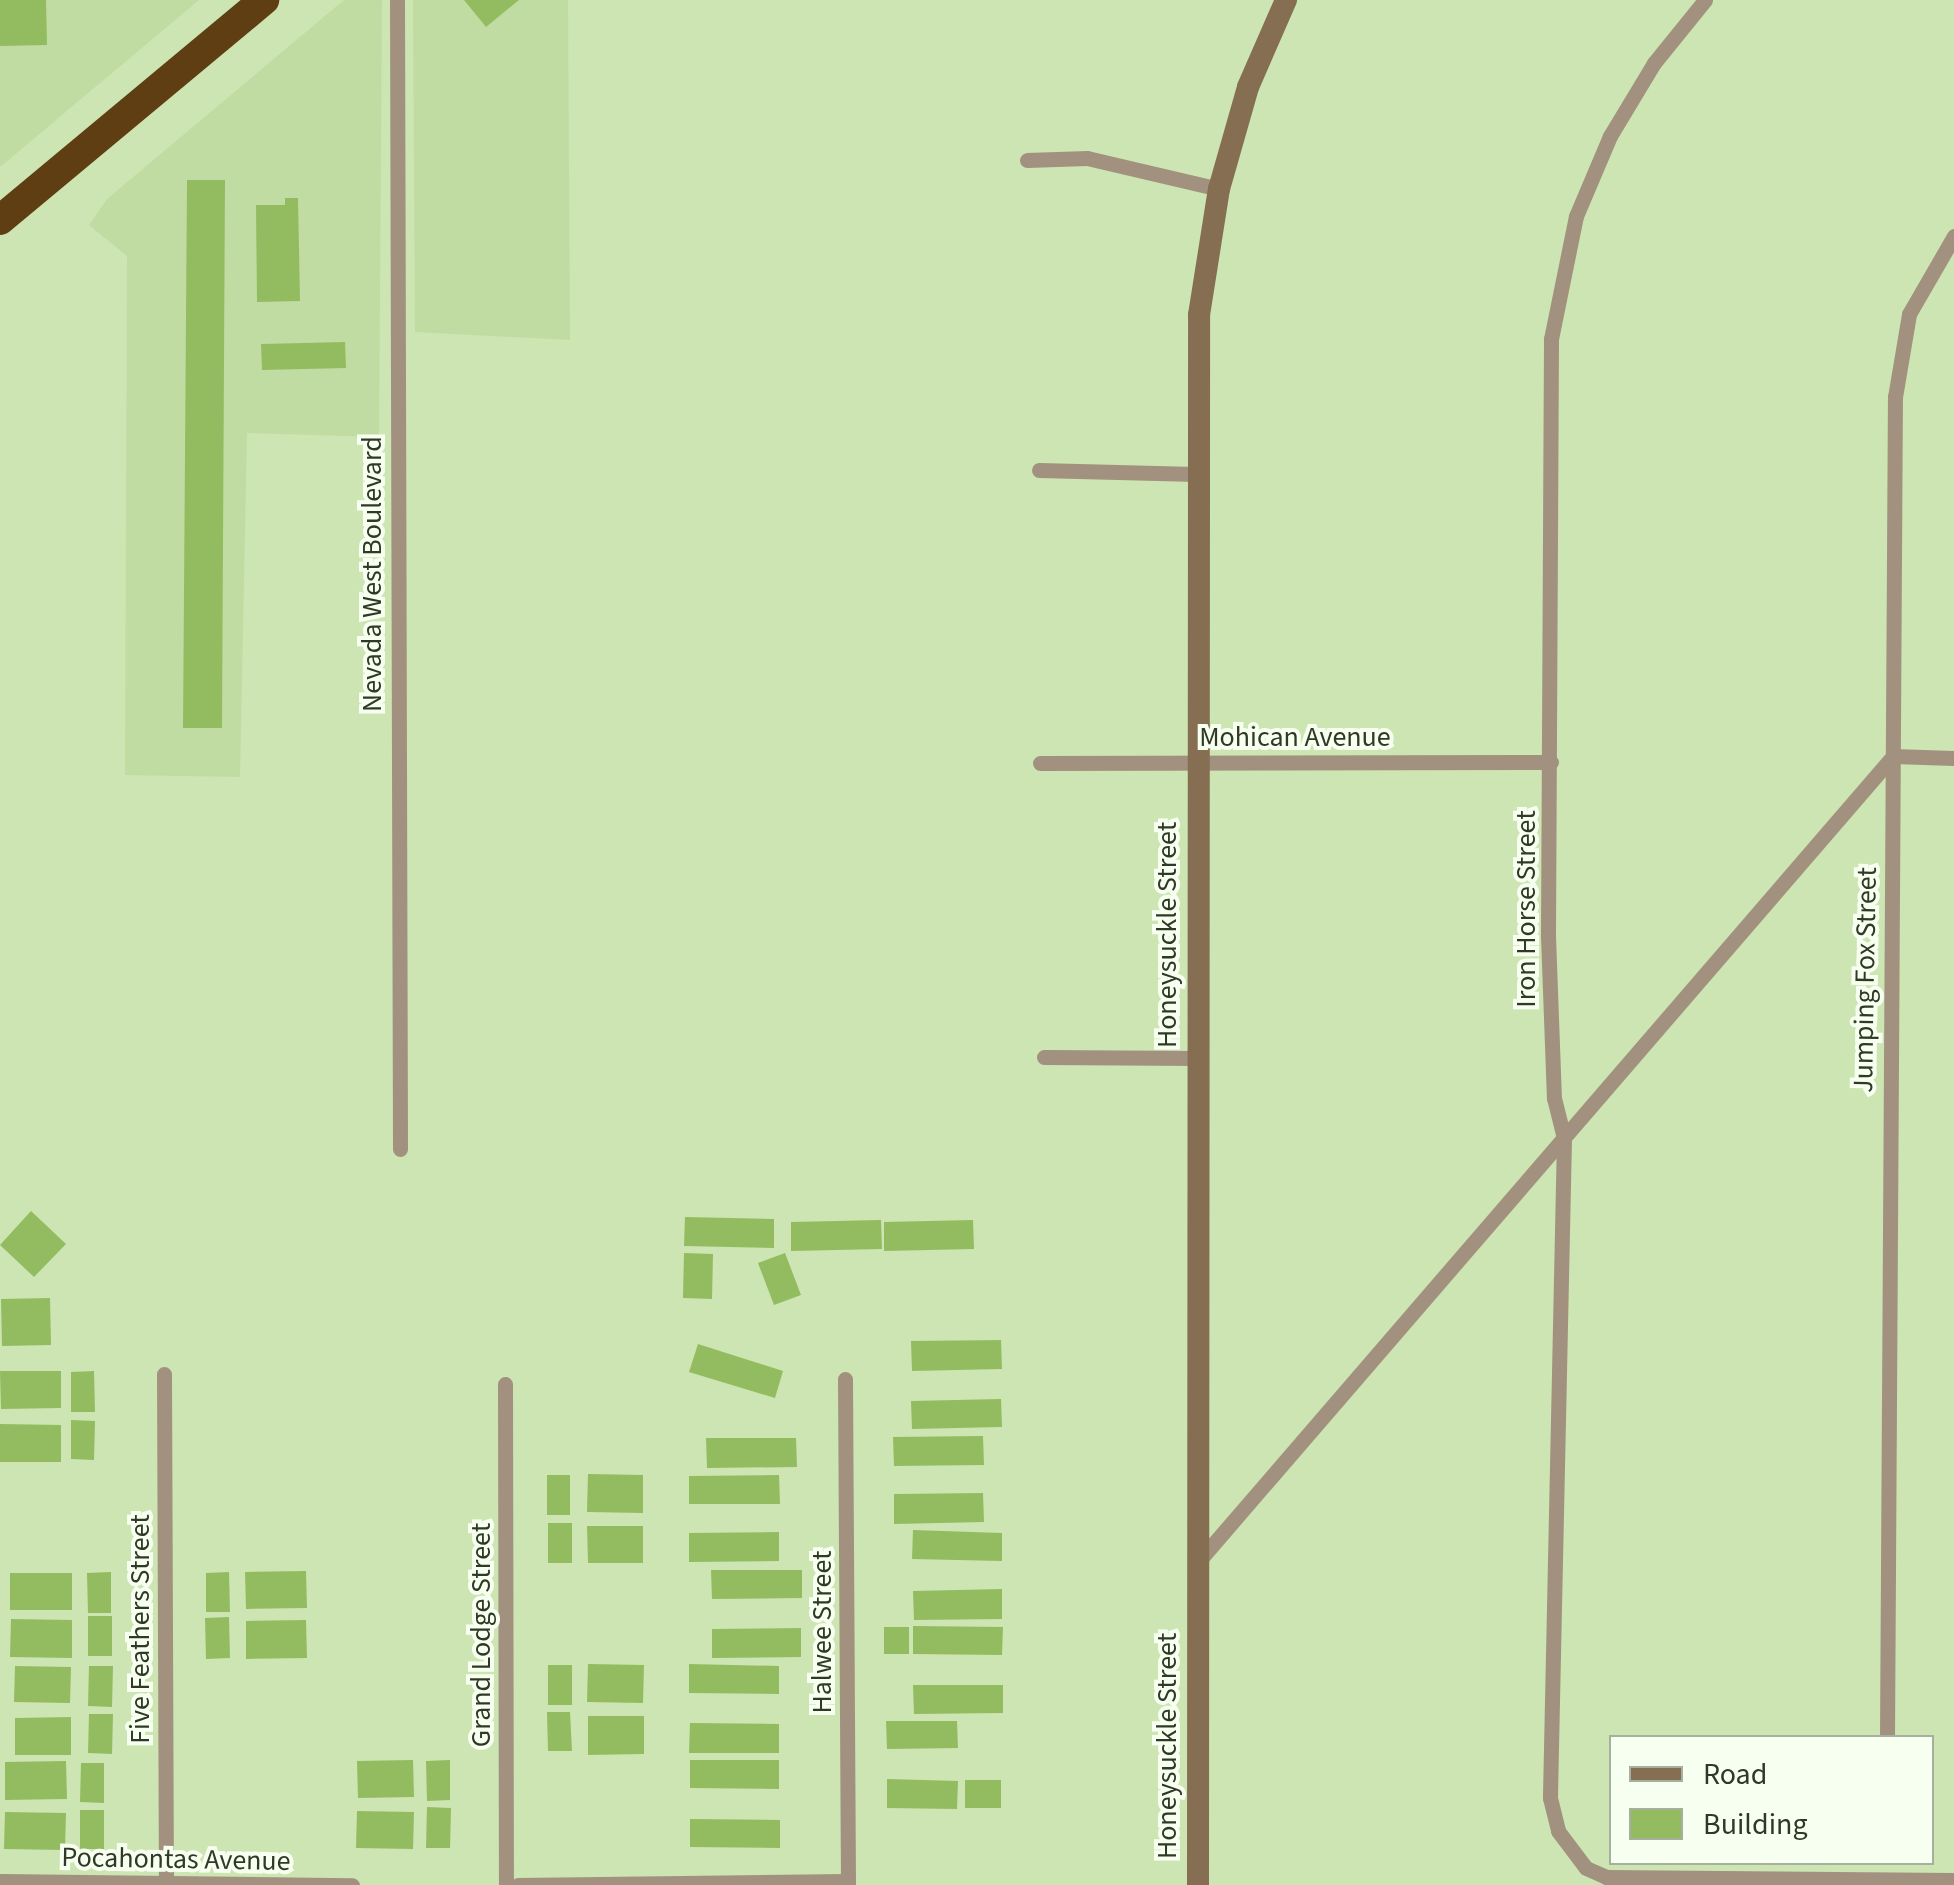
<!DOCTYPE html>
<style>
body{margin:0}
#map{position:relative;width:1954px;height:1885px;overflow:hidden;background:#cce5b2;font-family:"Source Sans 3",sans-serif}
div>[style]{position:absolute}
.built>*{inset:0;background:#c0dca2}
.building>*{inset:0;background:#93bc61}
.street>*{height:15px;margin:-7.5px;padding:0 7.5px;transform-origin:7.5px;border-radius:7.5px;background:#a2917f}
.secondary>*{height:22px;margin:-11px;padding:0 11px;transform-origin:11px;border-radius:11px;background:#866e53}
.highway>*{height:30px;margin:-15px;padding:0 15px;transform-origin:15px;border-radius:15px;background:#603e14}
span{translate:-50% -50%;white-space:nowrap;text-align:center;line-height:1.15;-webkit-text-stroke:8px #f7fff0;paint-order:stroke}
.street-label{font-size:28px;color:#303925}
.legend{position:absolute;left:1609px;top:1735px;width:325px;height:130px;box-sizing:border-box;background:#f7fff0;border:2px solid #a7b09f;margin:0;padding:12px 18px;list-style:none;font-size:30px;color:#303925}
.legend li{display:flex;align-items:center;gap:20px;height:50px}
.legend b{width:50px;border:2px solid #a7b09f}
</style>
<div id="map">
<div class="built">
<div style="clip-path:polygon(0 0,199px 0,0 167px)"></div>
<div style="clip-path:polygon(344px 0,382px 0,379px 437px,247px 433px,240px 777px,125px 775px,127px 256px,89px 225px,107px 199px)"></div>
<div style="clip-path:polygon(413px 0,568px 0,570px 340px,415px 332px)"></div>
</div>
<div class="building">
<div style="clip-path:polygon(0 0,46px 0,47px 45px,0 46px)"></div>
<div style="clip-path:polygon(464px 0,519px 0,486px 27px)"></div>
<div style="clip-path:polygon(187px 180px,225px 180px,222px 728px,183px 728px)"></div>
<div style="clip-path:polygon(285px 198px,298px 198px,300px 301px,257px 302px,256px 205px,285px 205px)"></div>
<div style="clip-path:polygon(345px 342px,346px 368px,262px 370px,261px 344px)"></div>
<div style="clip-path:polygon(31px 1211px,66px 1244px,34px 1277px,0 1245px)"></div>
<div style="clip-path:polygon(685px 1217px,774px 1219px,774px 1248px,684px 1246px)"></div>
<div style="clip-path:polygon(881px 1220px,882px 1249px,791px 1251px,791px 1222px)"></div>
<div style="clip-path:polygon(973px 1220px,974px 1249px,884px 1251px,884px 1222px)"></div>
<div style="clip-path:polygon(684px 1253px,713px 1254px,712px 1299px,683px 1298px)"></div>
<div style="clip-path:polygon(785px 1253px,801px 1295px,774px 1305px,758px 1263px)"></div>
<div style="clip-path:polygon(50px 1298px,51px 1345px,2px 1346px,1px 1299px)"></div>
<div style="clip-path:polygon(1001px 1340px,1002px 1369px,912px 1371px,911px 1341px)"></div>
<div style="clip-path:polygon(698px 1344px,783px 1371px,775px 1398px,689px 1372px)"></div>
<div style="clip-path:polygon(0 1371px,61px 1371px,61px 1408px,1px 1409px)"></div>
<div style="clip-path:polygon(94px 1371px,95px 1412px,71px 1412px,71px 1372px)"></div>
<div style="clip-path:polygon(1001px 1399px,1002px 1427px,912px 1429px,911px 1401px)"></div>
<div style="clip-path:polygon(71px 1420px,95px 1421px,94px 1460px,71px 1459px)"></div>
<div style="clip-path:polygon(0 1424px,61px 1425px,61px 1462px,0 1462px)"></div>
<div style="clip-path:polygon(983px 1436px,984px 1465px,894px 1466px,893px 1437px)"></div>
<div style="clip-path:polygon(706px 1438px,796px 1438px,797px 1467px,707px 1468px)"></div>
<div style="clip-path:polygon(588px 1474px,643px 1475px,643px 1513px,587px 1512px)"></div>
<div style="clip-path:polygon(547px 1475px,570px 1475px,570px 1515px,547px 1515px)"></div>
<div style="clip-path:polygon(779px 1475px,780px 1504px,689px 1504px,689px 1476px)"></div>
<div style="clip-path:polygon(983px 1493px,984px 1522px,894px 1524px,894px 1494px)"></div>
<div style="clip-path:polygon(548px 1523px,572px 1523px,572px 1563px,548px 1563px)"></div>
<div style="clip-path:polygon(587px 1526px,643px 1526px,643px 1563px,588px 1563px)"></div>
<div style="clip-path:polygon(913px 1530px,1002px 1533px,1002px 1561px,912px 1559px)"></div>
<div style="clip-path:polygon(779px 1532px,779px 1561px,689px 1562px,689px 1533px)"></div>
<div style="clip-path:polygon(711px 1570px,802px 1570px,802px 1598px,712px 1599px)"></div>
<div style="clip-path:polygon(306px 1571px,307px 1608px,246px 1609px,245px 1572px)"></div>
<div style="clip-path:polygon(111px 1572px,111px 1613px,88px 1613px,87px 1573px)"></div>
<div style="clip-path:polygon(229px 1572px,230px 1612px,206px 1612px,206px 1573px)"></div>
<div style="clip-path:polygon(10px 1573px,72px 1573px,72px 1610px,10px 1610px)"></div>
<div style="clip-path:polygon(1002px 1589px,1002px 1619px,914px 1620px,913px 1591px)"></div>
<div style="clip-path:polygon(88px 1616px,112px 1616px,112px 1656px,88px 1656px)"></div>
<div style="clip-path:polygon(229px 1617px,230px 1658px,206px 1659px,205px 1618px)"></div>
<div style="clip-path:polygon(11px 1619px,72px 1620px,72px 1658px,10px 1657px)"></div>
<div style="clip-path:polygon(306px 1620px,307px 1658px,246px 1659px,246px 1621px)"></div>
<div style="clip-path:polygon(913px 1626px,1003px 1627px,1002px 1655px,913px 1654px)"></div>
<div style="clip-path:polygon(884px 1627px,909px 1627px,909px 1654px,884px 1654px)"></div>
<div style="clip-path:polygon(801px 1628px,801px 1657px,712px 1658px,712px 1629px)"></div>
<div style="clip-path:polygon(588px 1664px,644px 1665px,643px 1703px,587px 1702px)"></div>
<div style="clip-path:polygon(689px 1664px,779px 1666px,779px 1694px,689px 1693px)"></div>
<div style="clip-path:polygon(548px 1665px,572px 1665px,572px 1705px,548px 1705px)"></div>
<div style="clip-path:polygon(15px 1666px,71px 1667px,70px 1703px,14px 1702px)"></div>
<div style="clip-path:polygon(89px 1666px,113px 1666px,112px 1707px,88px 1706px)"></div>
<div style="clip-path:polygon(913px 1685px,1003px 1685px,1003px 1713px,914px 1714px)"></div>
<div style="clip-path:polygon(547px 1712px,570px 1712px,572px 1751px,548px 1751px)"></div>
<div style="clip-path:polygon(89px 1714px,113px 1714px,112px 1754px,88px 1753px)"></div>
<div style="clip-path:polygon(588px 1716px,644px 1716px,644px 1754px,588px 1755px)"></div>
<div style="clip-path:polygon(71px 1717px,71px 1755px,15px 1755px,15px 1718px)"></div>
<div style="clip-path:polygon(886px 1721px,957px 1721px,958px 1748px,887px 1749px)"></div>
<div style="clip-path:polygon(690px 1723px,779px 1724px,779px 1753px,689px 1753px)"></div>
<div style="clip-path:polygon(413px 1760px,414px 1797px,358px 1798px,357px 1761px)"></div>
<div style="clip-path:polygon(450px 1760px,450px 1800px,427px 1801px,426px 1761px)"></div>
<div style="clip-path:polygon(690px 1760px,779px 1760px,779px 1789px,690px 1788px)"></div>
<div style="clip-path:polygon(66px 1761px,67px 1799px,5px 1800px,5px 1762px)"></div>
<div style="clip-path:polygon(81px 1763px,104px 1763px,104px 1803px,80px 1802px)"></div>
<div style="clip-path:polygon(887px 1779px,958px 1781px,957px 1809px,887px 1808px)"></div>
<div style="clip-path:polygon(965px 1780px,1001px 1780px,1001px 1808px,965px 1808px)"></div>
<div style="clip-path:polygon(427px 1807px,451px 1808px,450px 1848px,426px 1848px)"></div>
<div style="clip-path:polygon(80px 1810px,104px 1810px,104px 1849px,80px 1849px)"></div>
<div style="clip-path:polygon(357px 1811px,414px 1812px,413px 1849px,356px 1848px)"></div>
<div style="clip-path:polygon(5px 1812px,66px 1813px,65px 1850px,4px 1849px)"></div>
<div style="clip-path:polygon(690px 1819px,780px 1820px,780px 1848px,690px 1847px)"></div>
</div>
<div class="street">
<div style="left:397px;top:0;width:1149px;rotate:89.85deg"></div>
<div style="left:1705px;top:0;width:81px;rotate:129deg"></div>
<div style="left:1654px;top:63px;width:85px;rotate:121.1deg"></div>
<div style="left:1610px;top:136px;width:87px;rotate:113deg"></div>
<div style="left:1576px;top:216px;width:126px;rotate:101.5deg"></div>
<div style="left:1551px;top:339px;width:597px;rotate:90.29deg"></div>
<div style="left:1548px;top:936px;width:162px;rotate:87.9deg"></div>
<div style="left:1554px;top:1098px;width:41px;rotate:76deg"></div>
<div style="left:1564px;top:1138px;width:660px;rotate:91.22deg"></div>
<div style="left:1550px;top:1798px;width:34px;rotate:76deg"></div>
<div style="left:1558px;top:1831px;width:46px;rotate:52.9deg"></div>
<div style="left:1586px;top:1868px;width:22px;rotate:24deg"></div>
<div style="left:1606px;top:1877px;width:348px;rotate:0.5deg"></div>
<div style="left:1027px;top:160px;width:60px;rotate:-1.9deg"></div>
<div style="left:1087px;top:158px;width:136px;rotate:13.2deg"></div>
<div style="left:1039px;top:470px;width:157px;rotate:1.5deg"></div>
<div style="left:1040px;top:763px;width:511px;rotate:-0.11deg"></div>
<div style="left:1044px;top:1057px;width:153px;rotate:0.4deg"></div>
<div style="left:164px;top:1374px;width:511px;rotate:89.78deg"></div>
<div style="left:845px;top:1379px;width:506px;rotate:89.66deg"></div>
<div style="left:505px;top:1384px;width:501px;rotate:89.89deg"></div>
<div style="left:1197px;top:1563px;width:1066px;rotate:-49.22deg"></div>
<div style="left:1893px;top:756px;width:61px;rotate:1.9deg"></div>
<div style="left:1887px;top:1738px;width:1341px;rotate:-89.66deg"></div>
<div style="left:1895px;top:397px;width:84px;rotate:-80.4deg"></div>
<div style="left:1909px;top:314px;width:90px;rotate:-60deg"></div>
<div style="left:0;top:1881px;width:352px;rotate:0.7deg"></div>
<div style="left:518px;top:1885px;width:330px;rotate:-0.7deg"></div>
</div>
<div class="secondary">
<div style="left:1198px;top:1885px;width:1570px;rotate:-89.96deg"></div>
<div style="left:1199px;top:315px;width:128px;rotate:-81deg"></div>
<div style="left:1219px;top:189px;width:106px;rotate:-74.1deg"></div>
<div style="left:1248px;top:87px;width:95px;rotate:-66.4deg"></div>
</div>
<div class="highway">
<div style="left:0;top:220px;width:344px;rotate:-39.8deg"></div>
</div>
<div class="street-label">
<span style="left:372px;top:574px;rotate:-90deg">Nevada West Boulevard</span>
<span style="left:1295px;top:737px">Mohican Avenue</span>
<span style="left:1526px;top:909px;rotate:-90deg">Iron Horse Street</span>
<span style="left:1167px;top:935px;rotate:-90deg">Honeysuckle Street</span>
<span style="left:1865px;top:980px;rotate:-89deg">Jumping Fox Street</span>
<span style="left:140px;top:1629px;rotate:-90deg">Five Feathers Street</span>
<span style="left:822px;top:1632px;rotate:-90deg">Halwee Street</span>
<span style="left:481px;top:1635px;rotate:-90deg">Grand Lodge Street</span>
<span style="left:1167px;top:1746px;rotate:-90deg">Honeysuckle Street</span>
<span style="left:176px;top:1859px;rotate:1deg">Pocahontas Avenue</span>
</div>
<ul class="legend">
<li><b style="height:12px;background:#866e53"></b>Road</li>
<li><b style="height:28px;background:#93bc61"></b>Building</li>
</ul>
</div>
